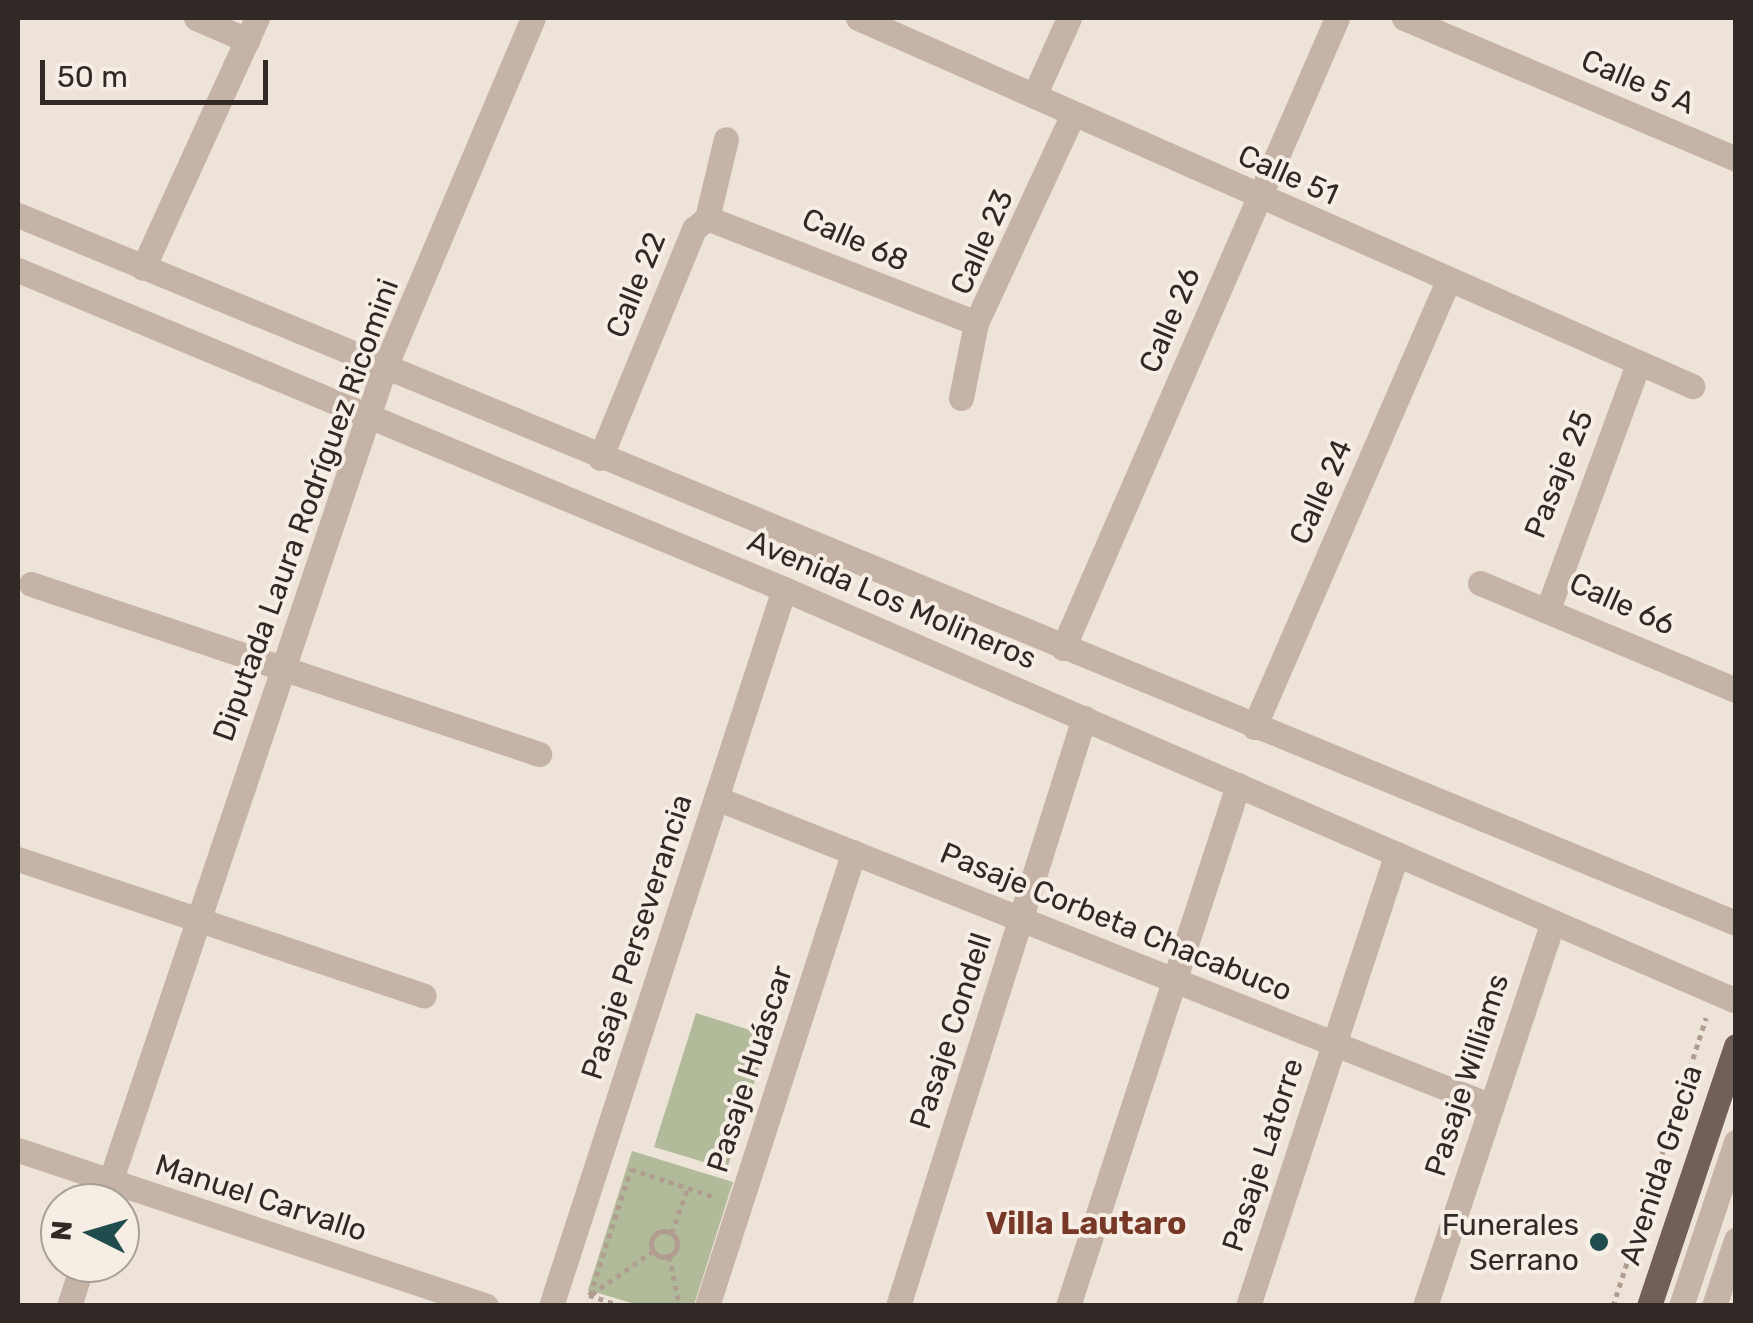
<!DOCTYPE html>
<meta charset="utf-8">
<style>
body{margin:0}
#map{position:relative;width:1753px;height:1323px;overflow:hidden;background:#eee3d8;font-family:Rubik,sans-serif}
div>[style]{position:absolute}
.green>*{inset:0;background:#b1bb9a}
.path>*{height:5px;margin-top:-2.5px;transform-origin:0;background:repeating-linear-gradient(90deg,#b09d90 0 5px,transparent 0 10px)}
.path>.ring{margin:-2.5px;padding:0;box-sizing:content-box;background:none;border:5px solid #b09d90;border-radius:50%}
.minor>*{height:25px;margin:-12.5px;padding:0 12.5px;transform-origin:12.5px;border-radius:12.5px;background:#c4b3a6}
.major>*{height:25px;margin:-12.5px;padding:0 12.5px;transform-origin:12.5px;border-radius:12.5px;background:#726058}
.dots>*{width:28px;height:28px;translate:-50% -50%;box-sizing:border-box;border:5px solid #f6ede4;border-radius:50%}
span{translate:-50% -50%;white-space:nowrap;text-align:center;line-height:1.15;-webkit-text-stroke:8px #f6ede4;paint-order:stroke}
.street-label{font-size:30px;color:#312926}
.poi-label{font-size:30px;color:#312926}
.right{translate:-100% -50%;text-align:right}
.neighbourhood-label{font-size:32px;color:#783827;font-weight:700}
.frame{position:absolute;inset:0;border:20px solid #312926;pointer-events:none}
.north{position:absolute;left:40px;top:1183px;width:100px;height:100px;box-sizing:border-box;background:#f6ede4;border:2px solid #a79f98;border-radius:50%;rotate:275deg;font-size:28px;font-weight:700;line-height:40px;text-align:center;color:#312926}
.north::after{content:'';display:block;margin:auto;width:35px;height:45px;background:#204c4e;clip-path:polygon(50% 0,100% 100%,50% 72%,0 100%)}
.scale{position:absolute;left:40px;top:60px;width:228px;height:45px;box-sizing:border-box;border:5px solid #312926;border-top:0;padding-left:12px;font-size:30px;line-height:35px;white-space:nowrap;color:#312926;-webkit-text-stroke:8px #f6ede4;paint-order:stroke}
</style>
<div id="map">
<div class="green">
<div style="clip-path:polygon(696px 1013px,769px 1036px,727px 1169px,654px 1147px)"></div>
<div style="clip-path:polygon(632px 1151px,733px 1182px,694px 1305px,638px 1305px,588px 1290px)"></div>
</div>
<div class="path">
<div class="ring" style="left:651px;top:1231px;width:21px;height:21px"></div>
<div style="left:672px;top:1233px;width:49px;rotate:-70.8deg"></div>
<div style="left:669px;top:1256px;width:48px;rotate:78deg"></div>
<div style="left:592px;top:1294px;width:75px;rotate:-35.2deg"></div>
<div style="left:589px;top:1295px;width:34px;rotate:19deg"></div>
<div style="left:590px;top:1295px;width:133px;rotate:-72deg"></div>
<div style="left:631px;top:1169px;width:89px;rotate:18.4deg"></div>
<div style="left:1613px;top:1306px;width:303px;rotate:-72.1deg"></div>
</div>
<div class="minor">
<div style="left:196px;top:18px;width:56px;rotate:23.3deg"></div>
<div style="left:858px;top:18px;width:912px;rotate:23.81deg"></div>
<div style="left:1404px;top:18px;width:361px;rotate:23deg"></div>
<div style="left:1034px;top:96px;width:85px;rotate:-65.8deg"></div>
<div style="left:18px;top:215px;width:1858px;rotate:22.4deg"></div>
<div style="left:707px;top:218px;width:289px;rotate:21.3deg"></div>
<div style="left:707px;top:218px;width:81px;rotate:-76.5deg"></div>
<div style="left:143px;top:268px;width:275px;rotate:-65.5deg"></div>
<div style="left:18px;top:270px;width:830px;rotate:22.61deg"></div>
<div style="left:784px;top:589px;width:1037px;rotate:23.4deg"></div>
<div style="left:961px;top:398px;width:76px;rotate:-78.7deg"></div>
<div style="left:976px;top:323px;width:230px;rotate:-65.1deg"></div>
<div style="left:600px;top:458px;width:248px;rotate:-67.7deg"></div>
<div style="left:694px;top:229px;width:17px;rotate:-40deg"></div>
<div style="left:1480px;top:583px;width:277px;rotate:22.7deg"></div>
<div style="left:31px;top:584px;width:536px;rotate:18.5deg"></div>
<div style="left:1549px;top:606px;width:255px;rotate:-69.8deg"></div>
<div style="left:1063px;top:648px;width:687px;rotate:-66.49deg"></div>
<div style="left:1254px;top:727px;width:483px;rotate:-66.5deg"></div>
<div style="left:716px;top:798px;width:834px;rotate:21.67deg"></div>
<div style="left:18px;top:859px;width:428px;rotate:18.6deg"></div>
<div style="left:18px;top:1150px;width:493px;rotate:18.4deg"></div>
<div style="left:103px;top:1203px;width:880px;rotate:-71.38deg"></div>
<div style="left:384px;top:369px;width:381px;rotate:-67deg"></div>
<div style="left:69px;top:1306px;width:45px;rotate:-72deg"></div>
<div style="left:551px;top:1306px;width:754px;rotate:-72deg"></div>
<div style="left:707px;top:1306px;width:477px;rotate:-72.1deg"></div>
<div style="left:898px;top:1306px;width:617px;rotate:-72.45deg"></div>
<div style="left:1068px;top:1306px;width:548px;rotate:-71.93deg"></div>
<div style="left:1248px;top:1306px;width:476px;rotate:-71.8deg"></div>
<div style="left:1425px;top:1306px;width:405px;rotate:-71.6deg"></div>
<div style="left:1681px;top:1306px;width:173px;rotate:-71.5deg"></div>
<div style="left:1714px;top:1306px;width:70px;rotate:-71.6deg"></div>
</div>
<div class="major">
<div style="left:1649px;top:1306px;width:274px;rotate:-71.5deg"></div>
</div>
<div class="dots">
<div style="left:1599px;top:1242px;background:#204c4e"></div>
</div>
<div class="street-label">
<span style="left:1638px;top:82px;rotate:23deg">Calle 5 A</span>
<span style="left:1288px;top:175px;rotate:24deg">Calle 51</span>
<span style="left:855px;top:240px;rotate:24deg">Calle 68</span>
<span style="left:982px;top:242px;rotate:-66deg">Calle 23</span>
<span style="left:636px;top:285px;rotate:-68deg">Calle 22</span>
<span style="left:1170px;top:320px;rotate:-67deg">Calle 26</span>
<span style="left:1559px;top:474px;rotate:-68deg">Pasaje 25</span>
<span style="left:1321px;top:492px;rotate:-66deg">Calle 24</span>
<span style="left:306px;top:510px;rotate:-70deg">Diputada Laura Rodríguez Ricomini</span>
<span style="left:892px;top:600px;rotate:23deg">Avenida Los Molineros</span>
<span style="left:1622px;top:604px;rotate:24deg">Calle 66</span>
<span style="left:1116px;top:922px;rotate:22deg">Pasaje Corbeta Chacabuco</span>
<span style="left:637px;top:937px;rotate:-72deg">Pasaje Perseverancia</span>
<span style="left:951px;top:1031px;rotate:-72deg">Pasaje Condell</span>
<span style="left:750px;top:1069px;rotate:-72deg">Pasaje Huáscar</span>
<span style="left:1467px;top:1075px;rotate:-72deg">Pasaje Williams</span>
<span style="left:1263px;top:1155px;rotate:-72deg">Pasaje Latorre</span>
<span style="left:1661px;top:1165px;rotate:-72deg">Avenida Grecia</span>
<span style="left:261px;top:1198px;rotate:18deg">Manuel Carvallo</span>
</div>
<div class="poi-label">
<span class="right" style="left:1579px;top:1242px">Funerales<br>Serrano</span>
</div>
<div class="neighbourhood-label">
<span style="left:1086px;top:1223px">Villa Lautaro</span>
</div>
<div class="frame"></div>
<div class="north">N</div>
<div class="scale">50 m</div>
</div>
